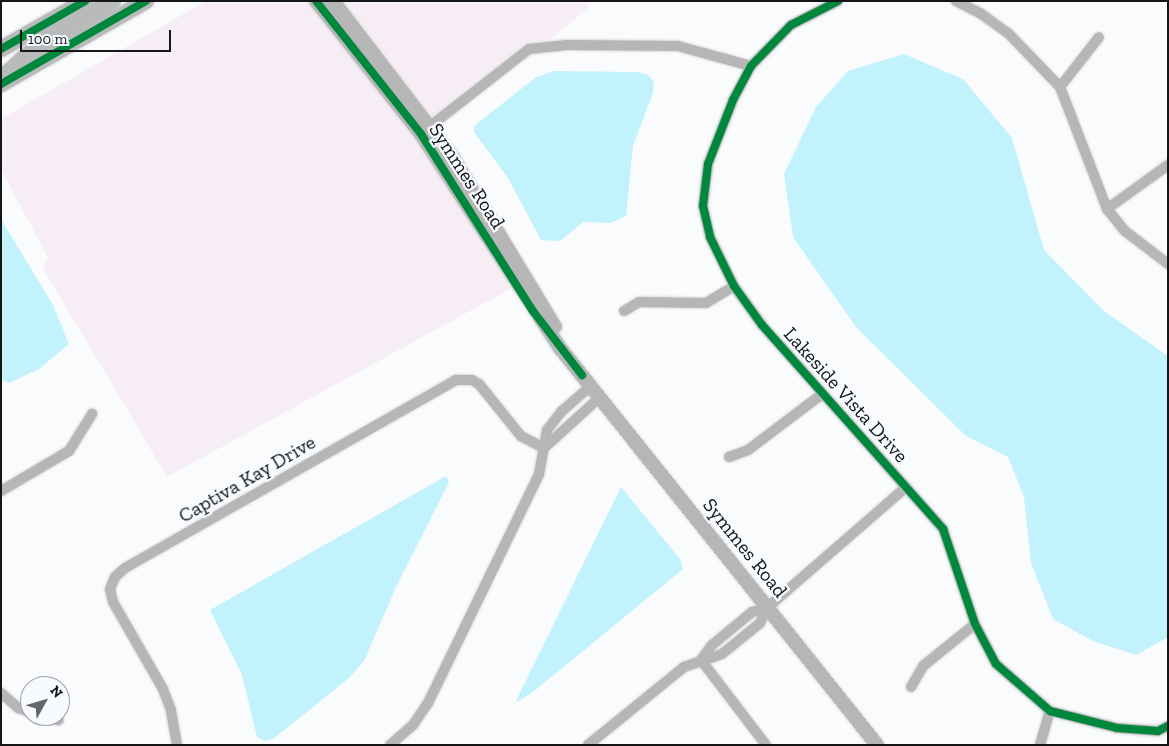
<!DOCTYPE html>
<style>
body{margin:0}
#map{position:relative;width:1169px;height:746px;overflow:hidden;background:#f9fbfd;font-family:"Zilla Slab",serif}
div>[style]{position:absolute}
.commercial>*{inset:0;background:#f6eef4}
.water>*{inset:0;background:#c2f2fc}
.roads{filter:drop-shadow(0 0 1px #d5d6d8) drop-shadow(0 0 1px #d5d6d8)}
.street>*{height:10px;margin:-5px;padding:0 5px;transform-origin:5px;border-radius:5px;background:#b7b6b7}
.secondary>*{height:14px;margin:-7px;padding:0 7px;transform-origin:7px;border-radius:7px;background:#b6b6b6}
.primary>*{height:16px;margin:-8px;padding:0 8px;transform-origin:8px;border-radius:8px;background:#b9baba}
.cycleway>*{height:8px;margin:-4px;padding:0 4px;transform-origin:4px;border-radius:4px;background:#00873e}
span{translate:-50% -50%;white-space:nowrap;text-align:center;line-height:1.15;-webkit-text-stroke:4.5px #f7fbff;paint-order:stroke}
.street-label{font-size:20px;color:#141618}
.frame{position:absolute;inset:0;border:2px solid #141618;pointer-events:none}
.north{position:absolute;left:20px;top:676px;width:50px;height:50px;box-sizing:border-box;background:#f7fbff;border:1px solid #9c9fa3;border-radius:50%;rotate:51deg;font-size:14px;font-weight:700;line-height:20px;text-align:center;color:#141618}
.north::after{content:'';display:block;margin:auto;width:18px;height:22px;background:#646668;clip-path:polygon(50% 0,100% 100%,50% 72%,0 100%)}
.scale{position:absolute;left:20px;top:30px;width:151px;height:22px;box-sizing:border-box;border:2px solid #141618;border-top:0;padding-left:6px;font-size:15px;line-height:18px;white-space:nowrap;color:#141618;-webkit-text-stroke:4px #f7fbff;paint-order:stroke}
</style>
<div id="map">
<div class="commercial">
<div style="clip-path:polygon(206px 1px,308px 1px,402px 118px,468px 215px,512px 288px,167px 477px,43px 268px,48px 258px,1px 169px,1px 119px)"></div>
<div style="clip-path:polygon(340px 1px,584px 1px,589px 7px,549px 41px,526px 44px,432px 118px)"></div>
</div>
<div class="water">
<div style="clip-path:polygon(904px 54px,963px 79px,1012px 138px,1044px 250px,1104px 311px,1168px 356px,1168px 637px,1136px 655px,1093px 641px,1053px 619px,1031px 563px,1024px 497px,1008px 457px,966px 436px,856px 327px,793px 237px,784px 174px,816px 107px,848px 71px)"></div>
<div style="clip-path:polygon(554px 71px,637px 72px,648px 75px,654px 82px,653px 93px,633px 146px,626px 216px,611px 223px,583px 222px,560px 241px,541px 240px,508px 178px,474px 132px,474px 126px,535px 78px)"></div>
<div style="clip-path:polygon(1px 219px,53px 305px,69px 344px,39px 369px,9px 383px,1px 379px)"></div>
<div style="clip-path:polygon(446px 476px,449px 482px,396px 587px,364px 661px,349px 678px,273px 739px,265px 741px,257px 737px,242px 675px,210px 610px)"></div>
<div style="clip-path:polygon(621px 487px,680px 559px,683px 569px,533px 692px,515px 703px)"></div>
</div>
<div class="roads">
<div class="street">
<div style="left:838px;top:1px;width:53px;rotate:152.9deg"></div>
<div style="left:791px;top:25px;width:57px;rotate:134.3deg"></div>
<div style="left:751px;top:66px;width:38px;rotate:118deg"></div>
<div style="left:733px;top:100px;width:69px;rotate:111.3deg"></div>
<div style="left:708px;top:164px;width:42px;rotate:96.8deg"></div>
<div style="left:703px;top:206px;width:32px;rotate:77deg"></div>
<div style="left:710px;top:237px;width:55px;rotate:63.9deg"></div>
<div style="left:734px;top:286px;width:48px;rotate:54.3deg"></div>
<div style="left:762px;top:325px;width:273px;rotate:48.4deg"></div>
<div style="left:943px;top:529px;width:100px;rotate:71.4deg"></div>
<div style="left:975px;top:624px;width:45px;rotate:62.3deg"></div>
<div style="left:996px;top:664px;width:72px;rotate:41deg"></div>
<div style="left:1050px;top:711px;width:69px;rotate:14.2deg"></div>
<div style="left:1117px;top:728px;width:41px;rotate:4.2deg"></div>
<div style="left:1158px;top:731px;width:11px;rotate:-27deg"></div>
<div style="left:956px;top:1px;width:27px;rotate:27deg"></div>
<div style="left:980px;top:13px;width:34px;rotate:36deg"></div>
<div style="left:1008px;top:33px;width:75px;rotate:46.1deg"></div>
<div style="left:1060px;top:87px;width:131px;rotate:68.9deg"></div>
<div style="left:1107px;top:209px;width:28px;rotate:51deg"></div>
<div style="left:1125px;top:231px;width:54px;rotate:37.5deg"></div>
<div style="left:1060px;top:87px;width:63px;rotate:-52deg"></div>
<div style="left:424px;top:131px;width:133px;rotate:-38deg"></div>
<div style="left:529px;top:49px;width:38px;rotate:-6deg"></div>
<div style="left:567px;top:45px;width:111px;rotate:0.5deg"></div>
<div style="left:678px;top:46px;width:76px;rotate:15.3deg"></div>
<div style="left:1107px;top:209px;width:75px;rotate:-35.8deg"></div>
<div style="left:624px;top:311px;width:17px;rotate:-31deg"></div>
<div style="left:639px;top:302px;width:67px;rotate:0.9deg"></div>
<div style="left:706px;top:303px;width:33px;rotate:-31deg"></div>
<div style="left:544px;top:448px;width:74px;rotate:-42.3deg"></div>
<div style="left:729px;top:457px;width:20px;rotate:-20deg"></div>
<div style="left:748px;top:450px;width:93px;rotate:-37.1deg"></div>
<div style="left:1px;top:491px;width:79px;rotate:-30.5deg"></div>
<div style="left:69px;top:451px;width:44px;rotate:-58.1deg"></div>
<div style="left:701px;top:660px;width:19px;rotate:-54deg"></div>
<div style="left:712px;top:645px;width:52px;rotate:-39.5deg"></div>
<div style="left:752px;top:612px;width:16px;rotate:-15deg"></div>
<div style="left:767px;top:608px;width:184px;rotate:-41deg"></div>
<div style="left:701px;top:660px;width:107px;rotate:52.6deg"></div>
<div style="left:911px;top:687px;width:24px;rotate:-60deg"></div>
<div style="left:923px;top:666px;width:67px;rotate:-38.9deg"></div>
<div style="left:1px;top:693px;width:23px;rotate:41deg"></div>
<div style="left:18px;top:708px;width:13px;rotate:18deg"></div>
<div style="left:44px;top:716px;width:15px;rotate:16deg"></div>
<div style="left:177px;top:745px;width:36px;rotate:-100deg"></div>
<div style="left:171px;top:710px;width:22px;rotate:-111deg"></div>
<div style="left:163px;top:689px;width:100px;rotate:-119.9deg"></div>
<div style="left:113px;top:602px;width:13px;rotate:-103deg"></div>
<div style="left:110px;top:589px;width:13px;rotate:-67deg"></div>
<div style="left:115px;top:577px;width:13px;rotate:-42deg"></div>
<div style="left:125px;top:568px;width:381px;rotate:-29.6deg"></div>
<div style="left:456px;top:380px;width:16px"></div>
<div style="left:472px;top:380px;width:8px;rotate:30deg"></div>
<div style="left:479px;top:384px;width:67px;rotate:51.1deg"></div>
<div style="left:521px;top:436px;width:26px;rotate:28deg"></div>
<div style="left:390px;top:745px;width:30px;rotate:-41deg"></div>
<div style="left:413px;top:725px;width:27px;rotate:-56deg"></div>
<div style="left:428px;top:703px;width:254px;rotate:-64.1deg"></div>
<div style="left:539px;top:474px;width:45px;rotate:-79.7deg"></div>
<div style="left:547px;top:430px;width:24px;rotate:-52deg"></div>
<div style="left:562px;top:411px;width:38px;rotate:-41deg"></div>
<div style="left:588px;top:745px;width:124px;rotate:-39.1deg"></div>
<div style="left:684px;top:667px;width:40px;rotate:-18.9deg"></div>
<div style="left:722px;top:654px;width:49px;rotate:-39.2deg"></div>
<div style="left:760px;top:623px;width:17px;rotate:-65deg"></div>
<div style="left:1040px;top:745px;width:35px;rotate:-74deg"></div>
</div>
<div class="secondary">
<div style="left:316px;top:1px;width:169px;rotate:51.7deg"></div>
<div style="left:421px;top:134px;width:255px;rotate:57deg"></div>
<div style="left:560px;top:348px;width:508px;rotate:51.39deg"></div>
<div style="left:333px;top:1px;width:198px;rotate:52.6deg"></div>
<div style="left:453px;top:158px;width:197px;rotate:58.9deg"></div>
</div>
<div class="primary">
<div style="left:1px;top:49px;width:97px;rotate:-29.7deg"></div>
<div style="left:5px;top:75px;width:45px;rotate:-42.3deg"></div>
<div style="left:38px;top:45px;width:87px;rotate:-30.4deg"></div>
<div style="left:1px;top:84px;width:167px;rotate:-29.8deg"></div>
</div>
</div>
<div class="cycleway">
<div style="left:316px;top:1px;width:169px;rotate:51.7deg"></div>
<div style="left:421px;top:134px;width:209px;rotate:57.7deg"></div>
<div style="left:533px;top:311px;width:81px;rotate:52.6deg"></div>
<div style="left:838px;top:1px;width:53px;rotate:152.9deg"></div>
<div style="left:791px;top:25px;width:57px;rotate:134.3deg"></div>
<div style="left:751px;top:66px;width:38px;rotate:118deg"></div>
<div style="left:733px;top:100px;width:69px;rotate:111.3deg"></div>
<div style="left:708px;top:164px;width:42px;rotate:96.8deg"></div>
<div style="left:703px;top:206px;width:32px;rotate:77deg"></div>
<div style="left:710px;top:237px;width:55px;rotate:63.9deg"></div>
<div style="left:734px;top:286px;width:48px;rotate:54.3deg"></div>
<div style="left:762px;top:325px;width:273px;rotate:48.4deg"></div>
<div style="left:943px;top:529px;width:100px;rotate:71.4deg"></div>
<div style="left:975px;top:624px;width:45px;rotate:62.3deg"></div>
<div style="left:996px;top:664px;width:72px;rotate:41deg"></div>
<div style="left:1050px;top:711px;width:69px;rotate:14.2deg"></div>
<div style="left:1117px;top:728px;width:41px;rotate:4.2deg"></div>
<div style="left:1158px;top:731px;width:11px;rotate:-27deg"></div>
<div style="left:1px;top:49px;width:97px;rotate:-29.7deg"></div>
<div style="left:1px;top:84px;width:167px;rotate:-29.8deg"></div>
</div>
<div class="street-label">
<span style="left:467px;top:176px;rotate:57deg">Symmes Road</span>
<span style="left:846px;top:395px;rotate:48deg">Lakeside Vista Drive</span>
<span style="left:247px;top:479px;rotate:-30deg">Captiva Kay Drive</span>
<span style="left:745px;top:548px;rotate:51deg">Symmes Road</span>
</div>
<div class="frame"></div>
<div class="north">N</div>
<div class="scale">100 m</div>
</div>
